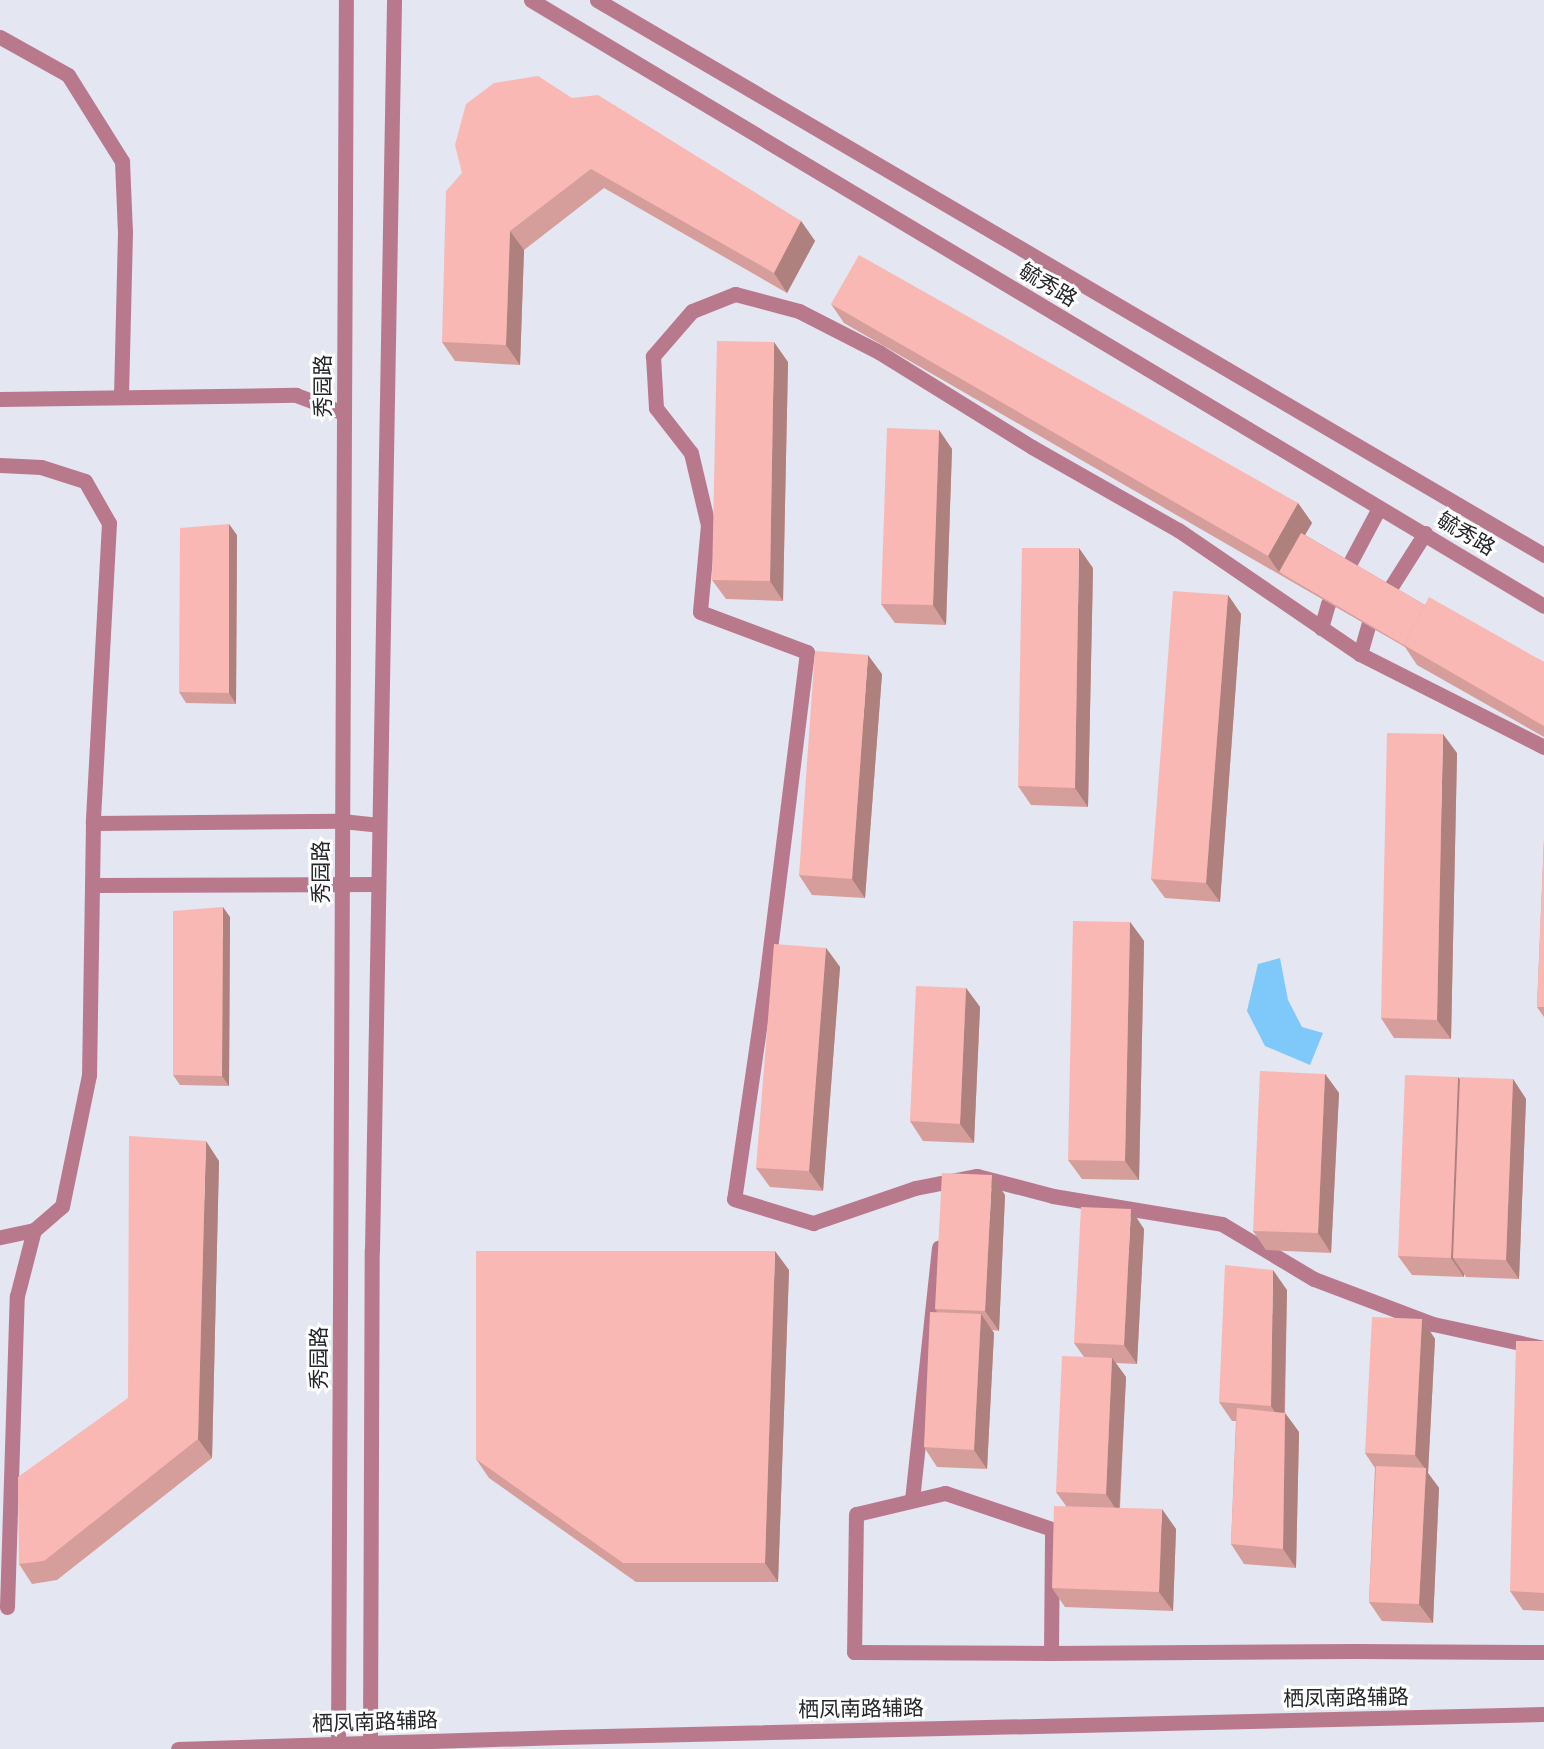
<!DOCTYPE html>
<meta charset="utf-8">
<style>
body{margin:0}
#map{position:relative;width:1544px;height:1749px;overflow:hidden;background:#e4e6f1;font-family:"Fira Sans Condensed","Noto Sans SC",sans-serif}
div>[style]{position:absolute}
.water>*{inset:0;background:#7fc9fa}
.minor>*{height:15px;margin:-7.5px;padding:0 7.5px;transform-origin:7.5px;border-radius:7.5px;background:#b9798c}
.wall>*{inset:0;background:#d69e9b}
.shaded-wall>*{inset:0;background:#ae817e}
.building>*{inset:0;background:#f9b8b4}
span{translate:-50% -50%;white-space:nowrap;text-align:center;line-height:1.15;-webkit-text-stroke:6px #fff;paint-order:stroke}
.street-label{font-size:21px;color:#25262a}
</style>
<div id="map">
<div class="water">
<div style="clip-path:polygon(1280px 958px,1288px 1000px,1302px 1027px,1323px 1033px,1310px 1065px,1265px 1046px,1247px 1011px,1258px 964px)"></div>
</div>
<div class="minor">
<div style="left:531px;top:0;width:1180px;rotate:30.89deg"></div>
<div style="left:597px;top:0;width:1098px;rotate:30.37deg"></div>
<div style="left:0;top:37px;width:78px;rotate:29.2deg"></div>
<div style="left:68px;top:75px;width:102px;rotate:57.9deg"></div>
<div style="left:122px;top:161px;width:71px;rotate:87.6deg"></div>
<div style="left:125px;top:232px;width:165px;rotate:91.4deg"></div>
<div style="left:0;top:399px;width:296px;rotate:-0.8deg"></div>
<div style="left:296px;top:395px;width:51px;rotate:20.6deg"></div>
<div style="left:0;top:465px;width:41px;rotate:2.8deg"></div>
<div style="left:41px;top:467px;width:46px;rotate:17.7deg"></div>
<div style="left:85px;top:481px;width:48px;rotate:60.3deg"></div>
<div style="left:109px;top:523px;width:300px;rotate:93.1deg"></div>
<div style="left:93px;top:823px;width:252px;rotate:90.9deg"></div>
<div style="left:89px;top:1075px;width:134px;rotate:101.6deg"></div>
<div style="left:62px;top:1206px;width:37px;rotate:139deg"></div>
<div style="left:34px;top:1230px;width:35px;rotate:168deg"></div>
<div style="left:1321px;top:628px;width:25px;rotate:-74deg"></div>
<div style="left:1328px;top:604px;width:109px;rotate:-62deg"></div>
<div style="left:1360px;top:654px;width:35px;rotate:-74deg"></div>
<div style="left:1370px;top:620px;width:103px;rotate:-57.7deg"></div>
<div style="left:1544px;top:747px;width:206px;rotate:-153.2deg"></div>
<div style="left:1360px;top:654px;width:220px;rotate:-145.7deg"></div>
<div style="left:1178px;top:530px;width:168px;rotate:-150.4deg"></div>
<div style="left:1032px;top:447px;width:180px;rotate:-148.2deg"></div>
<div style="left:879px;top:352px;width:90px;rotate:-152.9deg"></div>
<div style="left:799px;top:311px;width:66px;rotate:-165.1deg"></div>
<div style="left:735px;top:294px;width:46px;rotate:158.4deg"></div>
<div style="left:692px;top:311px;width:60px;rotate:130.9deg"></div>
<div style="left:653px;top:356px;width:52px;rotate:86.7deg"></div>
<div style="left:656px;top:408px;width:57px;rotate:52.1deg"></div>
<div style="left:691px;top:453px;width:74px;rotate:76.7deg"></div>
<div style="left:708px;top:525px;width:87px;rotate:95.3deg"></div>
<div style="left:700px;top:612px;width:114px;rotate:20.5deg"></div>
<div style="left:807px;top:652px;width:324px;rotate:97.1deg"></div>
<div style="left:767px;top:974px;width:227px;rotate:98.3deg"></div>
<div style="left:734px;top:1199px;width:83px;rotate:16.9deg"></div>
<div style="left:813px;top:1223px;width:108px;rotate:-18.9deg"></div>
<div style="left:915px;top:1188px;width:63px;rotate:-11deg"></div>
<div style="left:977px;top:1176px;width:79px;rotate:14.7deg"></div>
<div style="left:1053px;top:1196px;width:171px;rotate:9.4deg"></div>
<div style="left:1222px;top:1224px;width:107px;rotate:30.9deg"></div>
<div style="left:1314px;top:1279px;width:127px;rotate:20.7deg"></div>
<div style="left:1433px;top:1324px;width:114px;rotate:12.2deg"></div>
<div style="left:93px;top:823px;width:249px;rotate:-0.5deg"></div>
<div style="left:342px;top:821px;width:37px;rotate:6deg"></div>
<div style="left:92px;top:885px;width:286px;rotate:-0.2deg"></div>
<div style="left:912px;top:1500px;width:254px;rotate:-83.9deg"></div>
<div style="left:7px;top:1607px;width:311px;rotate:-88.2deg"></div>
<div style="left:17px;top:1296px;width:68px;rotate:-75.6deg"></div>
<div style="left:1051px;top:1653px;width:124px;rotate:-89.5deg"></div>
<div style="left:1052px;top:1529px;width:113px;rotate:-161.4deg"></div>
<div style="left:945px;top:1493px;width:91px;rotate:166.7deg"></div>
<div style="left:856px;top:1514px;width:138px;rotate:90.8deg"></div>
<div style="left:854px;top:1652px;width:197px;rotate:0.3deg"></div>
<div style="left:1051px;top:1653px;width:304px;rotate:-0.4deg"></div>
<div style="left:1355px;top:1651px;width:189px;rotate:0.3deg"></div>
<div style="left:370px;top:1743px;width:493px;rotate:-89.8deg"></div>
<div style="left:372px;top:1250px;width:1250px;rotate:-88.99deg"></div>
<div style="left:338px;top:1744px;width:1744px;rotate:-89.74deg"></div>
<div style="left:178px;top:1749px;width:384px;rotate:-1.8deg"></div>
<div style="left:562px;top:1737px;width:982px;rotate:-1.34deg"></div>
</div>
<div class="wall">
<div style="clip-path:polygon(572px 98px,801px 221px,815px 241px,787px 293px,604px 188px,524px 250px,520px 365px,455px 361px,442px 342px,462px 173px)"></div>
<div style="clip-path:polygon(831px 304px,1298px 503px,1312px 523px,1305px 535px,1425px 605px,1544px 662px,1544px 737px,1417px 665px,1405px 647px,844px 323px)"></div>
<div style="clip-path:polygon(788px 362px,783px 601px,726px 599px,712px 580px)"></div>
<div style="clip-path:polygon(939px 430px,952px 449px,946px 625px,895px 623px,881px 604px)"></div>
<div style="clip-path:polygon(237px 535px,236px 704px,186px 703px,179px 692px)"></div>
<div style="clip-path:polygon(1093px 568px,1088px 807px,1031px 805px,1018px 786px)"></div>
<div style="clip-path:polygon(1228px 595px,1241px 614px,1220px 902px,1165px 898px,1151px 879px)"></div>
<div style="clip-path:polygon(882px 674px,865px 898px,812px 895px,799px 875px)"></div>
<div style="clip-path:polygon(1457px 753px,1451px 1039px,1394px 1038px,1381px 1018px)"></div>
<div style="clip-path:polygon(1544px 839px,1544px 1017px,1537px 1007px)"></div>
<div style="clip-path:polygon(230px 917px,229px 1086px,180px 1085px,173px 1075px)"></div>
<div style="clip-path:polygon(1130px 922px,1144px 941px,1139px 1180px,1082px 1179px,1068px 1160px)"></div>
<div style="clip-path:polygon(826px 948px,840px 967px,823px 1191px,770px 1187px,756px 1168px)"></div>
<div style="clip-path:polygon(966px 988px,980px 1007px,974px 1143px,923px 1141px,910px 1121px)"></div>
<div style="clip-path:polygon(1325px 1074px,1339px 1093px,1331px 1253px,1266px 1250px,1253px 1231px)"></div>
<div style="clip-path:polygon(1458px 1077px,1460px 1079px,1513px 1079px,1526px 1099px,1519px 1279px,1466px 1277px,1464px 1274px,1464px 1277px,1412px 1275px,1398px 1256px)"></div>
<div style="clip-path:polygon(219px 1161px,212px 1458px,57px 1580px,32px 1584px,19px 1564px,128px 1398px)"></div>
<div style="clip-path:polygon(1005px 1195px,999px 1331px,992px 1330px,994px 1333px,987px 1469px,937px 1467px,924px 1447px,937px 1312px,935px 1309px)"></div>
<div style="clip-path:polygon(1144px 1229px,1137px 1364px,1116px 1363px,1126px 1377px,1120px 1508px,1176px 1529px,1173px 1611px,1065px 1607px,1052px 1588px,1066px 1506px,1056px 1492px,1084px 1357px,1074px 1343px)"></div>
<div style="clip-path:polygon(789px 1270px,778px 1582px,636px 1582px,489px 1478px,476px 1459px)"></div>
<div style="clip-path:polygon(1287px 1290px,1285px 1413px,1299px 1432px,1296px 1568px,1244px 1564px,1231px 1544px,1236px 1421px,1232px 1421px,1219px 1402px)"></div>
<div style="clip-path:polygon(1422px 1319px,1435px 1339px,1428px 1473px,1439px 1488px,1433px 1623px,1382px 1621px,1369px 1602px,1375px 1468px,1365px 1453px)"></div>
<div style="clip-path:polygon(1544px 1341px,1544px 1611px,1523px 1610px,1510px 1591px)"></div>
</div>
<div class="shaded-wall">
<div style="clip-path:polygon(801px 221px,815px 241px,787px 293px,774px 273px)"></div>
<div style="clip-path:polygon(510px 231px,524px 250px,520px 365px,506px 345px)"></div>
<div style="clip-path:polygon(774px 342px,788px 362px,783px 601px,770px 581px)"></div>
<div style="clip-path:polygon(939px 430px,952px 449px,946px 625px,933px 605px)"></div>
<div style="clip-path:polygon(1298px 503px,1312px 523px,1282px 574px,1279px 572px,1268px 556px)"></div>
<div style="clip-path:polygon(229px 524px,237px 535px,236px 704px,229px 693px)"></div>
<div style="clip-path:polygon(1079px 548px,1093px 568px,1088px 807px,1075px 788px)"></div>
<div style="clip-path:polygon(1228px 595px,1241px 614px,1220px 902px,1206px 883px)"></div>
<div style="clip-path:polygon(868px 655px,882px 674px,865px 898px,852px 879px)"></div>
<div style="clip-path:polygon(1443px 734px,1457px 753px,1451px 1039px,1437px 1020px)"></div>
<div style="clip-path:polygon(223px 907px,230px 917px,229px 1086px,222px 1076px)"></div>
<div style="clip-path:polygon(1130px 922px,1144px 941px,1139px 1180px,1125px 1161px)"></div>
<div style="clip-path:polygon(826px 948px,840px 967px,823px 1191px,809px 1171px)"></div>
<div style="clip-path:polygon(966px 988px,980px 1007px,974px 1143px,960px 1124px)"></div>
<div style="clip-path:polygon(1325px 1074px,1339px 1093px,1331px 1253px,1318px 1233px)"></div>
<div style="clip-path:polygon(1458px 1077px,1472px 1096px,1453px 1258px,1464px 1274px,1464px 1277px,1451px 1258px)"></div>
<div style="clip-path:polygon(1513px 1079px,1526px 1099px,1519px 1279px,1506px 1260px)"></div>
<div style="clip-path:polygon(206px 1141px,219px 1161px,212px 1458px,198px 1439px)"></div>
<div style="clip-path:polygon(992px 1175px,1005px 1195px,999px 1331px,985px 1311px)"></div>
<div style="clip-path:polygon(1131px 1209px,1144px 1229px,1137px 1364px,1124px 1345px)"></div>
<div style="clip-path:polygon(775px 1251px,789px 1270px,778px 1582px,765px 1563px)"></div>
<div style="clip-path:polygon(1273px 1270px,1287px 1290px,1284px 1426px,1271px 1406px)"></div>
<div style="clip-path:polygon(981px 1314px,994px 1333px,987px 1469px,974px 1450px)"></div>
<div style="clip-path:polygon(1422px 1319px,1435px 1339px,1428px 1473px,1439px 1488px,1433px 1623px,1419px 1604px,1426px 1470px,1415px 1455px)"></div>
<div style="clip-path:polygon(1112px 1358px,1126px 1377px,1119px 1514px,1106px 1494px)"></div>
<div style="clip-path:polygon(1285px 1413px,1299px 1432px,1296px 1568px,1283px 1549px)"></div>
<div style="clip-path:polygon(1162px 1509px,1176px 1529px,1173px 1611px,1159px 1592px)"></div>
</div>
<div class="building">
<div style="clip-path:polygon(538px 76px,572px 98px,598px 95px,801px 221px,774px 273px,591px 169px,510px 231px,506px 345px,442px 342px,446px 191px,462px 173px,455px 145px,466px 104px,494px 83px)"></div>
<div style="clip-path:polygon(859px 255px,1298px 503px,1268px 556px,831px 304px)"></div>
<div style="clip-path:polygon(717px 341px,774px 342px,770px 581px,712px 580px)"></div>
<div style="clip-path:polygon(887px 428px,939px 430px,933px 605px,881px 604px)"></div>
<div style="clip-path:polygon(229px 524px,229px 693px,179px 692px,180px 528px)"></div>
<div style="clip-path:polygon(1301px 533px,1425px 605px,1404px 645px,1279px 572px)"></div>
<div style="clip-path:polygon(1022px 548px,1079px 548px,1075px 788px,1018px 786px)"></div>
<div style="clip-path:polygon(1173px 591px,1228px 595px,1206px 883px,1151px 879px)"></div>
<div style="clip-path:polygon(1429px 597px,1544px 662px,1544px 726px,1404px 645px)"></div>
<div style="clip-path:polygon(815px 651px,868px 655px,852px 879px,799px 875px)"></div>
<div style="clip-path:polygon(1387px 733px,1443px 734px,1437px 1020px,1381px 1018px)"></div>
<div style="clip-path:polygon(1544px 839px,1544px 1007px,1537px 1007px)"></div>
<div style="clip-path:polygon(223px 907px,222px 1076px,173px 1075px,173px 911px)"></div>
<div style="clip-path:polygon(1073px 921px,1130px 922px,1125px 1161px,1068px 1160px)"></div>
<div style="clip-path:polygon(774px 944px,826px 948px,809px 1171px,756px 1168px)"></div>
<div style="clip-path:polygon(916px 986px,966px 988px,960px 1124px,910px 1121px)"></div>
<div style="clip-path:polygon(1260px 1071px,1325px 1074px,1318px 1233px,1253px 1231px)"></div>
<div style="clip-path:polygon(1405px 1075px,1458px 1077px,1451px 1258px,1398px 1256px)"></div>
<div style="clip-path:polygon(1460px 1077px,1513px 1079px,1506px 1260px,1453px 1258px)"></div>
<div style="clip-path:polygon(129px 1136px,206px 1141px,198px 1439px,44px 1561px,19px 1564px,18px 1477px,128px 1398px)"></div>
<div style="clip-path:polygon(942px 1173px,992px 1175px,985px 1311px,935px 1309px)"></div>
<div style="clip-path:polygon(1081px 1207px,1131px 1209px,1124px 1345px,1074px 1343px)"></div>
<div style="clip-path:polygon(476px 1251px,775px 1251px,765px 1563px,623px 1563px,476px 1459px)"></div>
<div style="clip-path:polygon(1225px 1265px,1273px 1270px,1271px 1406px,1219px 1402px)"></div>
<div style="clip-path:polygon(930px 1312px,981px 1314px,974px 1450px,924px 1447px)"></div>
<div style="clip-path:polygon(1372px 1317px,1422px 1319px,1415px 1455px,1365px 1453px)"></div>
<div style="clip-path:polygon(1516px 1341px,1544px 1341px,1544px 1593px,1510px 1591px)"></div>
<div style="clip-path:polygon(1062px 1356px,1112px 1358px,1106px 1494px,1056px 1492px)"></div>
<div style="clip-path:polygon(1237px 1408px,1285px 1413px,1283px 1549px,1231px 1544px)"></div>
<div style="clip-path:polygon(1376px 1466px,1426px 1468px,1419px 1604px,1369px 1602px)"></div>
<div style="clip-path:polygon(1054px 1506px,1162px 1509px,1159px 1592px,1052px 1588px)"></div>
</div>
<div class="street-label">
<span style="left:1048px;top:285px;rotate:31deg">毓秀路</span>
<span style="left:323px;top:386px;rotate:-90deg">秀园路</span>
<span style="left:1466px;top:534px;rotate:31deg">毓秀路</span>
<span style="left:321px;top:872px;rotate:-90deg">秀园路</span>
<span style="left:319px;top:1358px;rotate:-90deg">秀园路</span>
<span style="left:1346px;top:1698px;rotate:-1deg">栖凤南路辅路</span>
<span style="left:861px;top:1709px;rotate:-1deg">栖凤南路辅路</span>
<span style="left:375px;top:1722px;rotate:-2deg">栖凤南路辅路</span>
</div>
</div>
